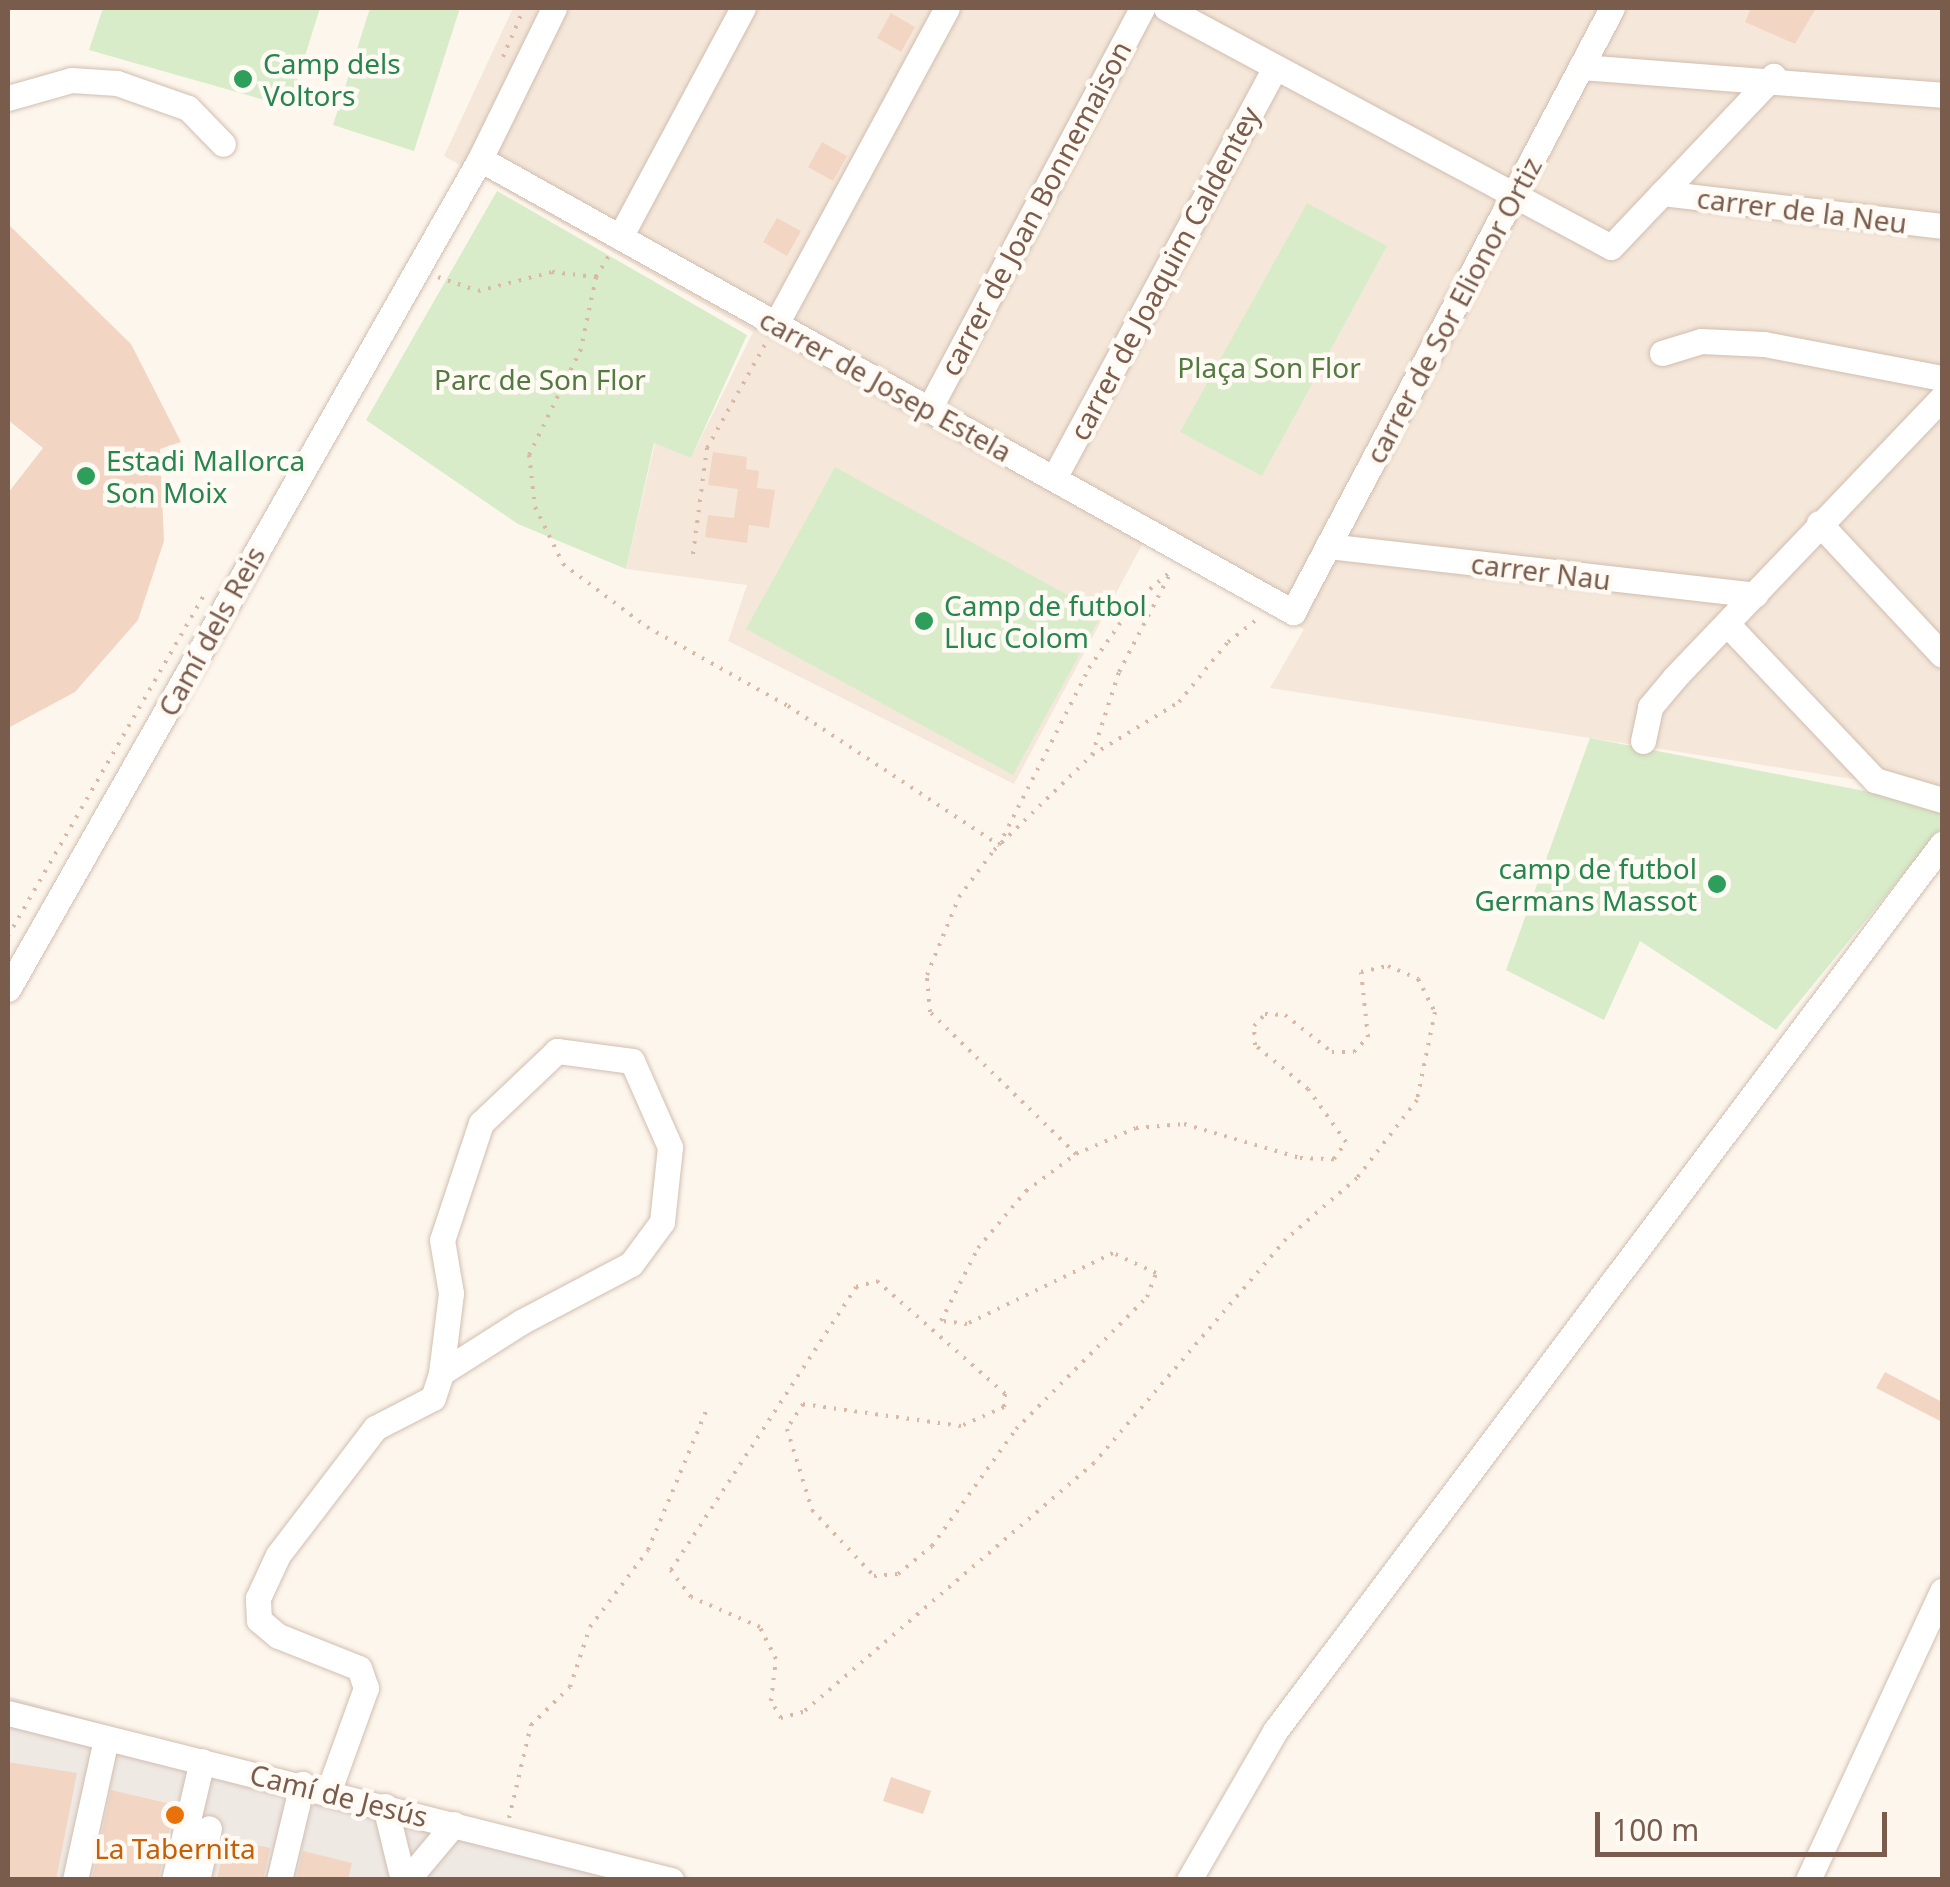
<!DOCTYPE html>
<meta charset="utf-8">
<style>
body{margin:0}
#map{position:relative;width:1950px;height:1887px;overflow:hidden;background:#fdf6ec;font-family:"Noto Sans",sans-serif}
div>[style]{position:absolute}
.residential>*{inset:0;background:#f5e8da}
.industrial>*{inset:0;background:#efe9e4}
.green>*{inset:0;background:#d8ecc9}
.building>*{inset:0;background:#f3d5c3}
.path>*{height:4px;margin-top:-2px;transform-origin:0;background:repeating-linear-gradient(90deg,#d9b8a5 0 2.5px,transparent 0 10.5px)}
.roads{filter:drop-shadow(0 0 2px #d1beb0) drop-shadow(0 0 2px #d1beb0)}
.minor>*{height:25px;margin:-12.5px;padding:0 12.5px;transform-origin:12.5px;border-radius:12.5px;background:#fff}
.dots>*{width:28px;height:28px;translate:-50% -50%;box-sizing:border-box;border:5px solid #fffaf3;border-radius:50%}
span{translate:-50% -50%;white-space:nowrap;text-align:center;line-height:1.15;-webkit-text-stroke:9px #fffaf3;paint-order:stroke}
.leisure-label{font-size:28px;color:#27864d}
.left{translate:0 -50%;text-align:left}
.right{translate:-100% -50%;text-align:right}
.street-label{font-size:28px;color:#7a5c4d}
.park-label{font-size:28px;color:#537a41}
.food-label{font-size:28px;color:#c56008}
.frame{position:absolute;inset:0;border:10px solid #7a5c4d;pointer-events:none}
.scale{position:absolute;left:1595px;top:1812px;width:292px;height:45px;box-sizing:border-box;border:5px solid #7a5c4d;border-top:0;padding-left:12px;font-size:30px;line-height:35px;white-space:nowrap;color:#7a5c4d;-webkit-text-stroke:8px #fffaf3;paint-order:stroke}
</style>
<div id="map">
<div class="residential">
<div style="clip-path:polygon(513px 8px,1942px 8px,1942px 793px,1270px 688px,1304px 629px,1144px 541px,1014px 784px,728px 641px,747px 585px,626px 569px,655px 443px,691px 458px,753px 332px,444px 156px)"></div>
</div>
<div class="industrial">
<div style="clip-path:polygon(8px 1696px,385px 1806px,671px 1879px,8px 1879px)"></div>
</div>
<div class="green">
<div style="clip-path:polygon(103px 8px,320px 8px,289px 107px,89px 50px)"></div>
<div style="clip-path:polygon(370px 8px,460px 8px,414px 151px,333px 125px)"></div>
<div style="clip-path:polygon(497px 191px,747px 335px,691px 458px,654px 443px,626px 569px,518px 524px,366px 420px)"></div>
<div style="clip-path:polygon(1307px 203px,1387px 246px,1262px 476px,1180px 432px)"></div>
<div style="clip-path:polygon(835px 467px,1102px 614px,1013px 775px,746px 629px)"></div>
<div style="clip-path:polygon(1590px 738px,1942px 806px,1942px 827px,1776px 1030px,1640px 941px,1604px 1020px,1506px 970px)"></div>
</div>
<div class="building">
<div style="clip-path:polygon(1751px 8px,1816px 8px,1795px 44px,1745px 22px)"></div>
<div style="clip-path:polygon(891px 13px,915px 27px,901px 52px,877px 38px)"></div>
<div style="clip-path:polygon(822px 142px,847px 156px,833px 181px,808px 167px)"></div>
<div style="clip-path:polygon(777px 218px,801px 231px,787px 256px,763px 242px)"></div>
<div style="clip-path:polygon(8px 224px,131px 344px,181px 442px,160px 449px,164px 541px,138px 620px,75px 692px,8px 728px,8px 493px,43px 448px,8px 420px)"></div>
<div style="clip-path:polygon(713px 452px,747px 457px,746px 469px,759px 471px,757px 488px,775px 490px,769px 528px,749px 525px,747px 543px,705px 537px,708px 515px,734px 518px,738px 489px,708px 485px)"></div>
<div style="clip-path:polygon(1885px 1372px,1942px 1402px,1942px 1422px,1876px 1388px)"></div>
<div style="clip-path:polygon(8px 1762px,77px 1773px,56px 1880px,8px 1880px)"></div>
<div style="clip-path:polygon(891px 1777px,931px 1791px,923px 1814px,883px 1801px)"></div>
<div style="clip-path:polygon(111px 1790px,175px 1805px,158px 1880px,92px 1880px)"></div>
<div style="clip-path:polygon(226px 1838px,270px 1848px,263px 1880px,217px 1880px)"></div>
<div style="clip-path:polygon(303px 1851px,352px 1863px,348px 1880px,296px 1880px)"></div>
</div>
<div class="path">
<div style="left:503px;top:57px;width:53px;rotate:-66.8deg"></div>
<div style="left:438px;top:277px;width:42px;rotate:19.3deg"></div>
<div style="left:478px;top:291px;width:76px;rotate:-14.4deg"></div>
<div style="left:552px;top:272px;width:44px;rotate:6.5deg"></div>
<div style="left:596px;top:277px;width:27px;rotate:-59deg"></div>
<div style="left:596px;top:277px;width:74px;rotate:101.8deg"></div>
<div style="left:581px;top:349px;width:118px;rotate:116.1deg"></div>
<div style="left:529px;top:455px;width:52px;rotate:83.4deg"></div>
<div style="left:535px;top:507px;width:64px;rotate:63.8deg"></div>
<div style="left:563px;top:564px;width:105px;rotate:36.9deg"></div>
<div style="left:647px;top:627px;width:162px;rotate:29.3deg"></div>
<div style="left:788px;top:706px;width:253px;rotate:33.4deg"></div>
<div style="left:999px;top:845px;width:199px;rotate:-63deg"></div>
<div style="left:1089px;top:668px;width:79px;rotate:-55.3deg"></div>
<div style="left:1134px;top:603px;width:49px;rotate:-40.9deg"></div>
<div style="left:693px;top:554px;width:107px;rotate:-82.5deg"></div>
<div style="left:707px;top:448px;width:123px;rotate:-60.7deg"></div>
<div style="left:1092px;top:755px;width:87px;rotate:-72deg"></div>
<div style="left:1119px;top:672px;width:108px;rotate:-62.5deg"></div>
<div style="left:8px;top:936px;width:395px;rotate:-60.1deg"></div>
<div style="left:1076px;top:1154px;width:65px;rotate:-23.4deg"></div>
<div style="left:1136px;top:1128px;width:48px;rotate:-4.8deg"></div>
<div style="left:1184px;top:1124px;width:121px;rotate:16.3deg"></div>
<div style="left:1300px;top:1158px;width:34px;rotate:2deg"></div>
<div style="left:1334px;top:1159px;width:21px;rotate:-55deg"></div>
<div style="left:1346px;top:1142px;width:65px;rotate:-125.6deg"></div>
<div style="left:1308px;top:1089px;width:69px;rotate:-140.3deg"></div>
<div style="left:1255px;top:1045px;width:19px;rotate:-93deg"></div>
<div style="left:1254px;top:1026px;width:16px;rotate:-47deg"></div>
<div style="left:1265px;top:1014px;width:20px;rotate:3deg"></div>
<div style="left:1285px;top:1015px;width:60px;rotate:38.2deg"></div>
<div style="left:1332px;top:1052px;width:22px"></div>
<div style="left:1354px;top:1052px;width:21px;rotate:-47deg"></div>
<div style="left:1368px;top:1037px;width:65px;rotate:-96.1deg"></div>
<div style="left:1361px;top:972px;width:28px;rotate:-13deg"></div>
<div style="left:1388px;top:966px;width:33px;rotate:23deg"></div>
<div style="left:1418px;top:979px;width:37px;rotate:63deg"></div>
<div style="left:1435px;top:1012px;width:90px;rotate:101.6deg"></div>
<div style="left:1417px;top:1100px;width:98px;rotate:127.6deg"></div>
<div style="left:1357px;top:1178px;width:94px;rotate:139.3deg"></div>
<div style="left:1286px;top:1239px;width:295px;rotate:130.6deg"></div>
<div style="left:1094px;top:1463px;width:383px;rotate:139.4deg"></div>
<div style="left:803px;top:1712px;width:23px;rotate:165deg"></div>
<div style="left:781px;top:1718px;width:20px;rotate:-120deg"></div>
<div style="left:771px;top:1701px;width:42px;rotate:-83.2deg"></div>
<div style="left:776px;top:1659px;width:36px;rotate:-117deg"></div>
<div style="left:760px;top:1627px;width:75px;rotate:-156.5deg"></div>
<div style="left:691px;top:1597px;width:34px;rotate:-127deg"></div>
<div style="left:671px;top:1570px;width:338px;rotate:-56.8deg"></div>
<div style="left:856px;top:1287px;width:22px;rotate:-16deg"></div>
<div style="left:877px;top:1281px;width:171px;rotate:41.4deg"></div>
<div style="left:1005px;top:1394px;width:13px;rotate:94deg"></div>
<div style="left:1004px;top:1407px;width:47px;rotate:156.2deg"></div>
<div style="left:961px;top:1426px;width:160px;rotate:-172.1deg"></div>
<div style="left:803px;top:1404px;width:30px;rotate:123deg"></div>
<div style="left:787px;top:1429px;width:85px;rotate:72.8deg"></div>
<div style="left:812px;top:1510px;width:91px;rotate:46.8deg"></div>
<div style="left:874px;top:1576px;width:24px;rotate:-5deg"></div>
<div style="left:898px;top:1574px;width:44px;rotate:-39.5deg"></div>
<div style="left:932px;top:1546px;width:144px;rotate:-54.3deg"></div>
<div style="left:1016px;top:1429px;width:186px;rotate:-45.2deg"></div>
<div style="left:1147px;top:1297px;width:26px;rotate:-69deg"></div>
<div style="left:1156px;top:1273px;width:47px;rotate:-155.1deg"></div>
<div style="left:1113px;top:1253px;width:162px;rotate:154.1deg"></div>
<div style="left:967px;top:1324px;width:26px;rotate:-173deg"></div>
<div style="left:941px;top:1321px;width:82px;rotate:-63.1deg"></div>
<div style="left:978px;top:1248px;width:75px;rotate:-49.9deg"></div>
<div style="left:1026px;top:1191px;width:62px;rotate:-36.5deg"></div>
<div style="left:1076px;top:1154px;width:204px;rotate:-135.8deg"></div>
<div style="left:930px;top:1012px;width:37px;rotate:-95deg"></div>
<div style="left:927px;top:975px;width:84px;rotate:-67.7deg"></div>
<div style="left:959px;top:897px;width:59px;rotate:-53.3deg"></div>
<div style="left:994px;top:850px;width:136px;rotate:-44.1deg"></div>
<div style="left:1092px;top:755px;width:102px;rotate:-31.3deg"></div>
<div style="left:1179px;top:702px;width:77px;rotate:-50.8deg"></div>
<div style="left:1228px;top:642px;width:39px;rotate:-38deg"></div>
<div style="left:509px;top:1818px;width:96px;rotate:-76.7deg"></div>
<div style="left:531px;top:1725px;width:54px;rotate:-44.3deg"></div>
<div style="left:570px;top:1687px;width:63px;rotate:-71.6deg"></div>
<div style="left:590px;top:1627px;width:96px;rotate:-53deg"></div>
<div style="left:648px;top:1550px;width:153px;rotate:-67.3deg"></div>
</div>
<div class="roads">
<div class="minor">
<div style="left:1166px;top:8px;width:505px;rotate:28.24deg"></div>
<div style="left:1611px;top:247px;width:236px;rotate:-46.5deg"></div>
<div style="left:1581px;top:67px;width:362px;rotate:4.4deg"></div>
<div style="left:8px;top:98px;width:66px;rotate:-15.9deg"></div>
<div style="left:71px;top:80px;width:46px;rotate:3.7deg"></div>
<div style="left:117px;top:83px;width:75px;rotate:19.4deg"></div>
<div style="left:188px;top:108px;width:50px;rotate:45.8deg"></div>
<div style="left:480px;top:159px;width:931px;rotate:29.13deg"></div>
<div style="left:1293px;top:612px;width:683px;rotate:-62.16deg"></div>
<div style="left:1662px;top:193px;width:282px;rotate:6.7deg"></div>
<div style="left:620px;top:237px;width:260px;rotate:-61.8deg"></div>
<div style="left:776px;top:324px;width:359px;rotate:-61.6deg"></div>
<div style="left:1662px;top:353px;width:41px;rotate:-17.1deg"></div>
<div style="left:1701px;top:341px;width:63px;rotate:2.7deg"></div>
<div style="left:1764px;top:344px;width:181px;rotate:10.8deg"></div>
<div style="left:929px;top:409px;width:454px;rotate:-62deg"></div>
<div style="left:1054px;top:478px;width:466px;rotate:-61.7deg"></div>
<div style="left:1819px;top:523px;width:180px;rotate:47deg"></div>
<div style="left:1328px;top:546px;width:430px;rotate:6.5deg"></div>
<div style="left:1728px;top:625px;width:214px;rotate:46.5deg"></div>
<div style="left:1875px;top:780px;width:70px;rotate:16.6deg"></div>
<div style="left:1643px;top:741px;width:35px;rotate:-78deg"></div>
<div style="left:1650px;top:707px;width:39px;rotate:-50deg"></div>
<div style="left:1675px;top:677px;width:386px;rotate:-46.3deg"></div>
<div style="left:8px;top:989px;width:955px;rotate:-60.37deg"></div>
<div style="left:480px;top:159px;width:168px;rotate:-63.9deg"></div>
<div style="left:8px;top:1713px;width:684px;rotate:14.14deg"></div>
<div style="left:329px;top:1790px;width:109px;rotate:-70.1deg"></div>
<div style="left:366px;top:1688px;width:21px;rotate:-109deg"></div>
<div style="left:359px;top:1668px;width:87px;rotate:-158.4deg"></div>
<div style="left:278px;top:1636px;width:25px;rotate:-140deg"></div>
<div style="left:259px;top:1620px;width:22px;rotate:-93deg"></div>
<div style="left:258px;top:1598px;width:47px;rotate:-65.1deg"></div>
<div style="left:278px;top:1555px;width:160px;rotate:-52.6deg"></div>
<div style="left:375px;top:1428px;width:65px;rotate:-27.3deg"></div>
<div style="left:433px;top:1398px;width:26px;rotate:-72deg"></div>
<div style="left:441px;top:1373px;width:95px;rotate:-32.5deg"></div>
<div style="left:521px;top:1322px;width:124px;rotate:-27.8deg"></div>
<div style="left:631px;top:1264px;width:52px;rotate:-53.6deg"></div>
<div style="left:662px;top:1222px;width:75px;rotate:-83.9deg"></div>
<div style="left:670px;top:1147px;width:94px;rotate:-113.8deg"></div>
<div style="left:632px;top:1061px;width:76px;rotate:-172.4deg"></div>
<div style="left:557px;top:1051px;width:105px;rotate:136.5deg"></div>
<div style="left:481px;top:1123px;width:123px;rotate:108.4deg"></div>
<div style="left:442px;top:1240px;width:54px;rotate:80.4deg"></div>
<div style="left:451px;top:1293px;width:81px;rotate:97.1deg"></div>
<div style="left:385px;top:1806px;width:76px;rotate:76.3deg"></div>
<div style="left:75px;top:1880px;width:144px;rotate:-77.6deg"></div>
<div style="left:174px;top:1880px;width:122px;rotate:-76.8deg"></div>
<div style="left:197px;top:1880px;width:53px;rotate:-77deg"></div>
<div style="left:279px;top:1880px;width:99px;rotate:-76.5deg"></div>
<div style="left:407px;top:1880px;width:73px;rotate:-50deg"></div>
<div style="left:1189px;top:1880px;width:172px;rotate:-60deg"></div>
<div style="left:1275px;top:1731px;width:1110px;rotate:-53.06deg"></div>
<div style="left:1808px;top:1880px;width:319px;rotate:-65.1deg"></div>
</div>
</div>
<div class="dots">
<div style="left:243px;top:79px;background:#2e9e5b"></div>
<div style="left:86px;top:476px;background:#2e9e5b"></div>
<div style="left:924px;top:621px;background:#2e9e5b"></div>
<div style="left:1717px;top:884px;background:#2e9e5b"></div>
<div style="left:175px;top:1815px;background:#e8710a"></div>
</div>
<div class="leisure-label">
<span class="left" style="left:263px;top:79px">Camp dels<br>Voltors</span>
<span class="left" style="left:106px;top:476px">Estadi Mallorca<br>Son Moix</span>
<span class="left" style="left:944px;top:621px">Camp de futbol<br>Lluc Colom</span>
<span class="right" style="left:1697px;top:884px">camp de futbol<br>Germans Massot</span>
</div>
<div class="street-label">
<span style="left:1035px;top:208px;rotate:-62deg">carrer de Joan Bonnemaison</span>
<span style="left:1802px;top:210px;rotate:7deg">carrer de la Neu</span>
<span style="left:1164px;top:273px;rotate:-62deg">carrer de Joaquim Caldentey</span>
<span style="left:1453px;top:310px;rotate:-62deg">carrer de Sor Elionor Ortiz</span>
<span style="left:886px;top:385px;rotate:29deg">carrer de Josep Estela</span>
<span style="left:1541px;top:571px;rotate:7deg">carrer Nau</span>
<span style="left:211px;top:631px;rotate:-61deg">Camí dels Reis</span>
<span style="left:339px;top:1795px;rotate:14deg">Camí de Jesús</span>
</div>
<div class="park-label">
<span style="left:1269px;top:367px">Plaça Son Flor</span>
<span style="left:540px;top:379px">Parc de Son Flor</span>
</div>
<div class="food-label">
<span style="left:175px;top:1848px">La Tabernita</span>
</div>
<div class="frame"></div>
<div class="scale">100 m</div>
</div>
